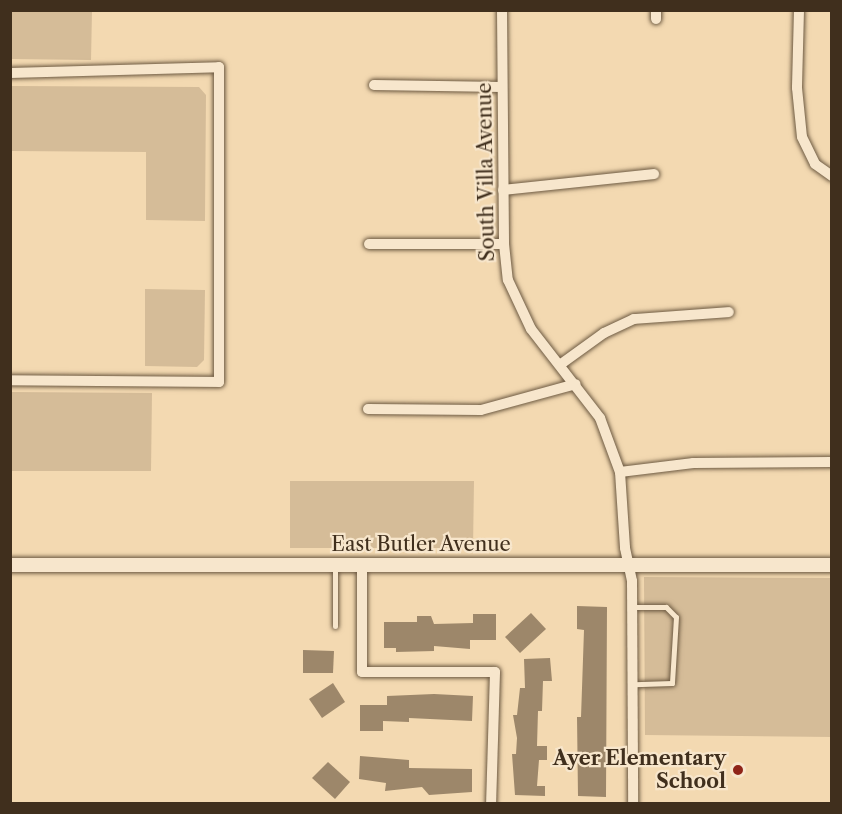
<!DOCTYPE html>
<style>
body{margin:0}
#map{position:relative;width:842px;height:814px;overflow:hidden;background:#f3d9b1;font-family:"Libre Caslon Text",serif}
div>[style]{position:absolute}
.green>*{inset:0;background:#d5bc98}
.building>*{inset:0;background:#9d876a}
.roads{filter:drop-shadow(0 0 2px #6d5a42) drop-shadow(0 0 2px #6d5a42)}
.service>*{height:5px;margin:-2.5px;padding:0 2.5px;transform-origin:2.5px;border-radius:2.5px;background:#f7e6cc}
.minor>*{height:10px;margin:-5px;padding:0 5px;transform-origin:5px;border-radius:5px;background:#f7e6cc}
.tertiary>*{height:14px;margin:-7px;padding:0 7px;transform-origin:7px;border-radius:7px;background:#f7e6cc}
.dots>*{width:16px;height:16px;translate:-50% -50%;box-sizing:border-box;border:3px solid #f7e6cc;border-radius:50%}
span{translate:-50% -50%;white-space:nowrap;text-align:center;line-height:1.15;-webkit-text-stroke:4.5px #f7e6cc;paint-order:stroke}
.street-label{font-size:20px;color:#402f1d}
.poi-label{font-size:20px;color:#402f1d;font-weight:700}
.right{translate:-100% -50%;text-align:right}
.frame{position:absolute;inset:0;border:12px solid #402f1d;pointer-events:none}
</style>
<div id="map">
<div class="green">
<div style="clip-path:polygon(11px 10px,92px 11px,91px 60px,12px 59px)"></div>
<div style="clip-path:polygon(12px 86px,199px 87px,206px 95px,205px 221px,146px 220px,146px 152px,11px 151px)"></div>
<div style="clip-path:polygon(145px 289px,205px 290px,204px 360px,197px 367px,145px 366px)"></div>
<div style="clip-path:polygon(11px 392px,152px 393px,151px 471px,11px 471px)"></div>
<div style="clip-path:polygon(290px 481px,474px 481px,473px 548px,290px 548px)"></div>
<div style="clip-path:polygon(644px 577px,831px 578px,831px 737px,645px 735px)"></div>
</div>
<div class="building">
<div style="clip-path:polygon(577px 606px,607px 607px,606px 797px,578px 796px,577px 717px,581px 717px,584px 630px,577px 629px)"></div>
<div style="clip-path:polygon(531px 613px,546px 629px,520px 653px,505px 637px)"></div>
<div style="clip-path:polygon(473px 614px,496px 614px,496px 640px,470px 640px,470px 649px,434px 646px,434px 651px,396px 652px,396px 648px,384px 648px,384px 622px,417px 622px,417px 616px,431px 616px,434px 624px,473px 623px)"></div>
<div style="clip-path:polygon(303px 650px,334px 651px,333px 673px,303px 673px)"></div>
<div style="clip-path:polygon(550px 658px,552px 681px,543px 681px,542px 711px,538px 711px,537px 746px,547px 746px,547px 760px,539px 760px,537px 786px,545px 786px,545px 796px,515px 795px,512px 754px,516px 754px,517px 738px,513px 715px,517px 715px,520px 688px,525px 688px,524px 659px)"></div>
<div style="clip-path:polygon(333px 683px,345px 702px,322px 718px,309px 699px)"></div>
<div style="clip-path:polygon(434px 694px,473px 696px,472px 721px,409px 718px,409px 722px,383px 721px,383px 731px,360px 731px,360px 705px,387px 705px,387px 696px)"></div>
<div style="clip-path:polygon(360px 756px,409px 760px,409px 768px,472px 769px,472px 792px,429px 795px,422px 787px,385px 791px,386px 783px,359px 779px)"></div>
<div style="clip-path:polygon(328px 762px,350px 782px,335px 799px,312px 778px)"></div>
</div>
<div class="roads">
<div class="service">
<div style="left:335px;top:565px;width:61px;rotate:90deg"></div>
<div style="left:633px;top:607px;width:33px"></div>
<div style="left:666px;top:607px;width:14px;rotate:45deg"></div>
<div style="left:676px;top:617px;width:66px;rotate:93.5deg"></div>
<div style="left:672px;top:683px;width:38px;rotate:178deg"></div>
</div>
<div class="minor">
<div style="left:502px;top:10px;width:234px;rotate:89.5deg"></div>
<div style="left:504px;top:244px;width:36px;rotate:84deg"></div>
<div style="left:508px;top:280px;width:54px;rotate:64.9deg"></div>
<div style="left:531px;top:329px;width:113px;rotate:52.2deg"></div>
<div style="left:600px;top:418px;width:58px;rotate:69.7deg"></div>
<div style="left:620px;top:472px;width:76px;rotate:86.2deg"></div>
<div style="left:625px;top:548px;width:34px;rotate:78deg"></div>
<div style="left:632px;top:581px;width:223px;rotate:89.7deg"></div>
<div style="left:656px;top:10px;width:9px;rotate:90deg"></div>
<div style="left:799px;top:10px;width:78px;rotate:91.5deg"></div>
<div style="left:797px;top:88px;width:49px;rotate:84.2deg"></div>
<div style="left:802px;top:137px;width:30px;rotate:64deg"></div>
<div style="left:815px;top:164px;width:21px;rotate:35deg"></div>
<div style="left:10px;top:73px;width:209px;rotate:-1.6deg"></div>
<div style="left:219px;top:67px;width:315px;rotate:90deg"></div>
<div style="left:219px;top:382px;width:209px;rotate:-179.5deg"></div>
<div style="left:374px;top:85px;width:128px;rotate:0.9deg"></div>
<div style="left:503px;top:190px;width:152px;rotate:-6deg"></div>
<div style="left:369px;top:244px;width:135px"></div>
<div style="left:561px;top:364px;width:53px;rotate:-35.8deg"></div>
<div style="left:604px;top:333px;width:33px;rotate:-25deg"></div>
<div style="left:634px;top:319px;width:95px;rotate:-4.2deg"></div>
<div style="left:368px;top:409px;width:113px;rotate:0.5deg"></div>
<div style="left:481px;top:410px;width:98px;rotate:-15.3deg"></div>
<div style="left:620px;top:472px;width:74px;rotate:-7deg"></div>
<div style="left:693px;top:463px;width:139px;rotate:-0.4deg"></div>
<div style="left:362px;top:563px;width:109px;rotate:90deg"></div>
<div style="left:362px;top:672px;width:133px"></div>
<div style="left:495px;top:672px;width:132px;rotate:91.7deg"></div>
</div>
<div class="tertiary">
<div style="left:10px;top:565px;width:822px"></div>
</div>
</div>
<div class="dots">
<div style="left:738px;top:770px;background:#8f2418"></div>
</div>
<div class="street-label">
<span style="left:486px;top:172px;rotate:-91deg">South Villa Avenue</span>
<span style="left:421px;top:544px">East Butler Avenue</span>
</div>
<div class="poi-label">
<span class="right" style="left:726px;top:770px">Ayer Elementary<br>School</span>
</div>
<div class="frame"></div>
</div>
